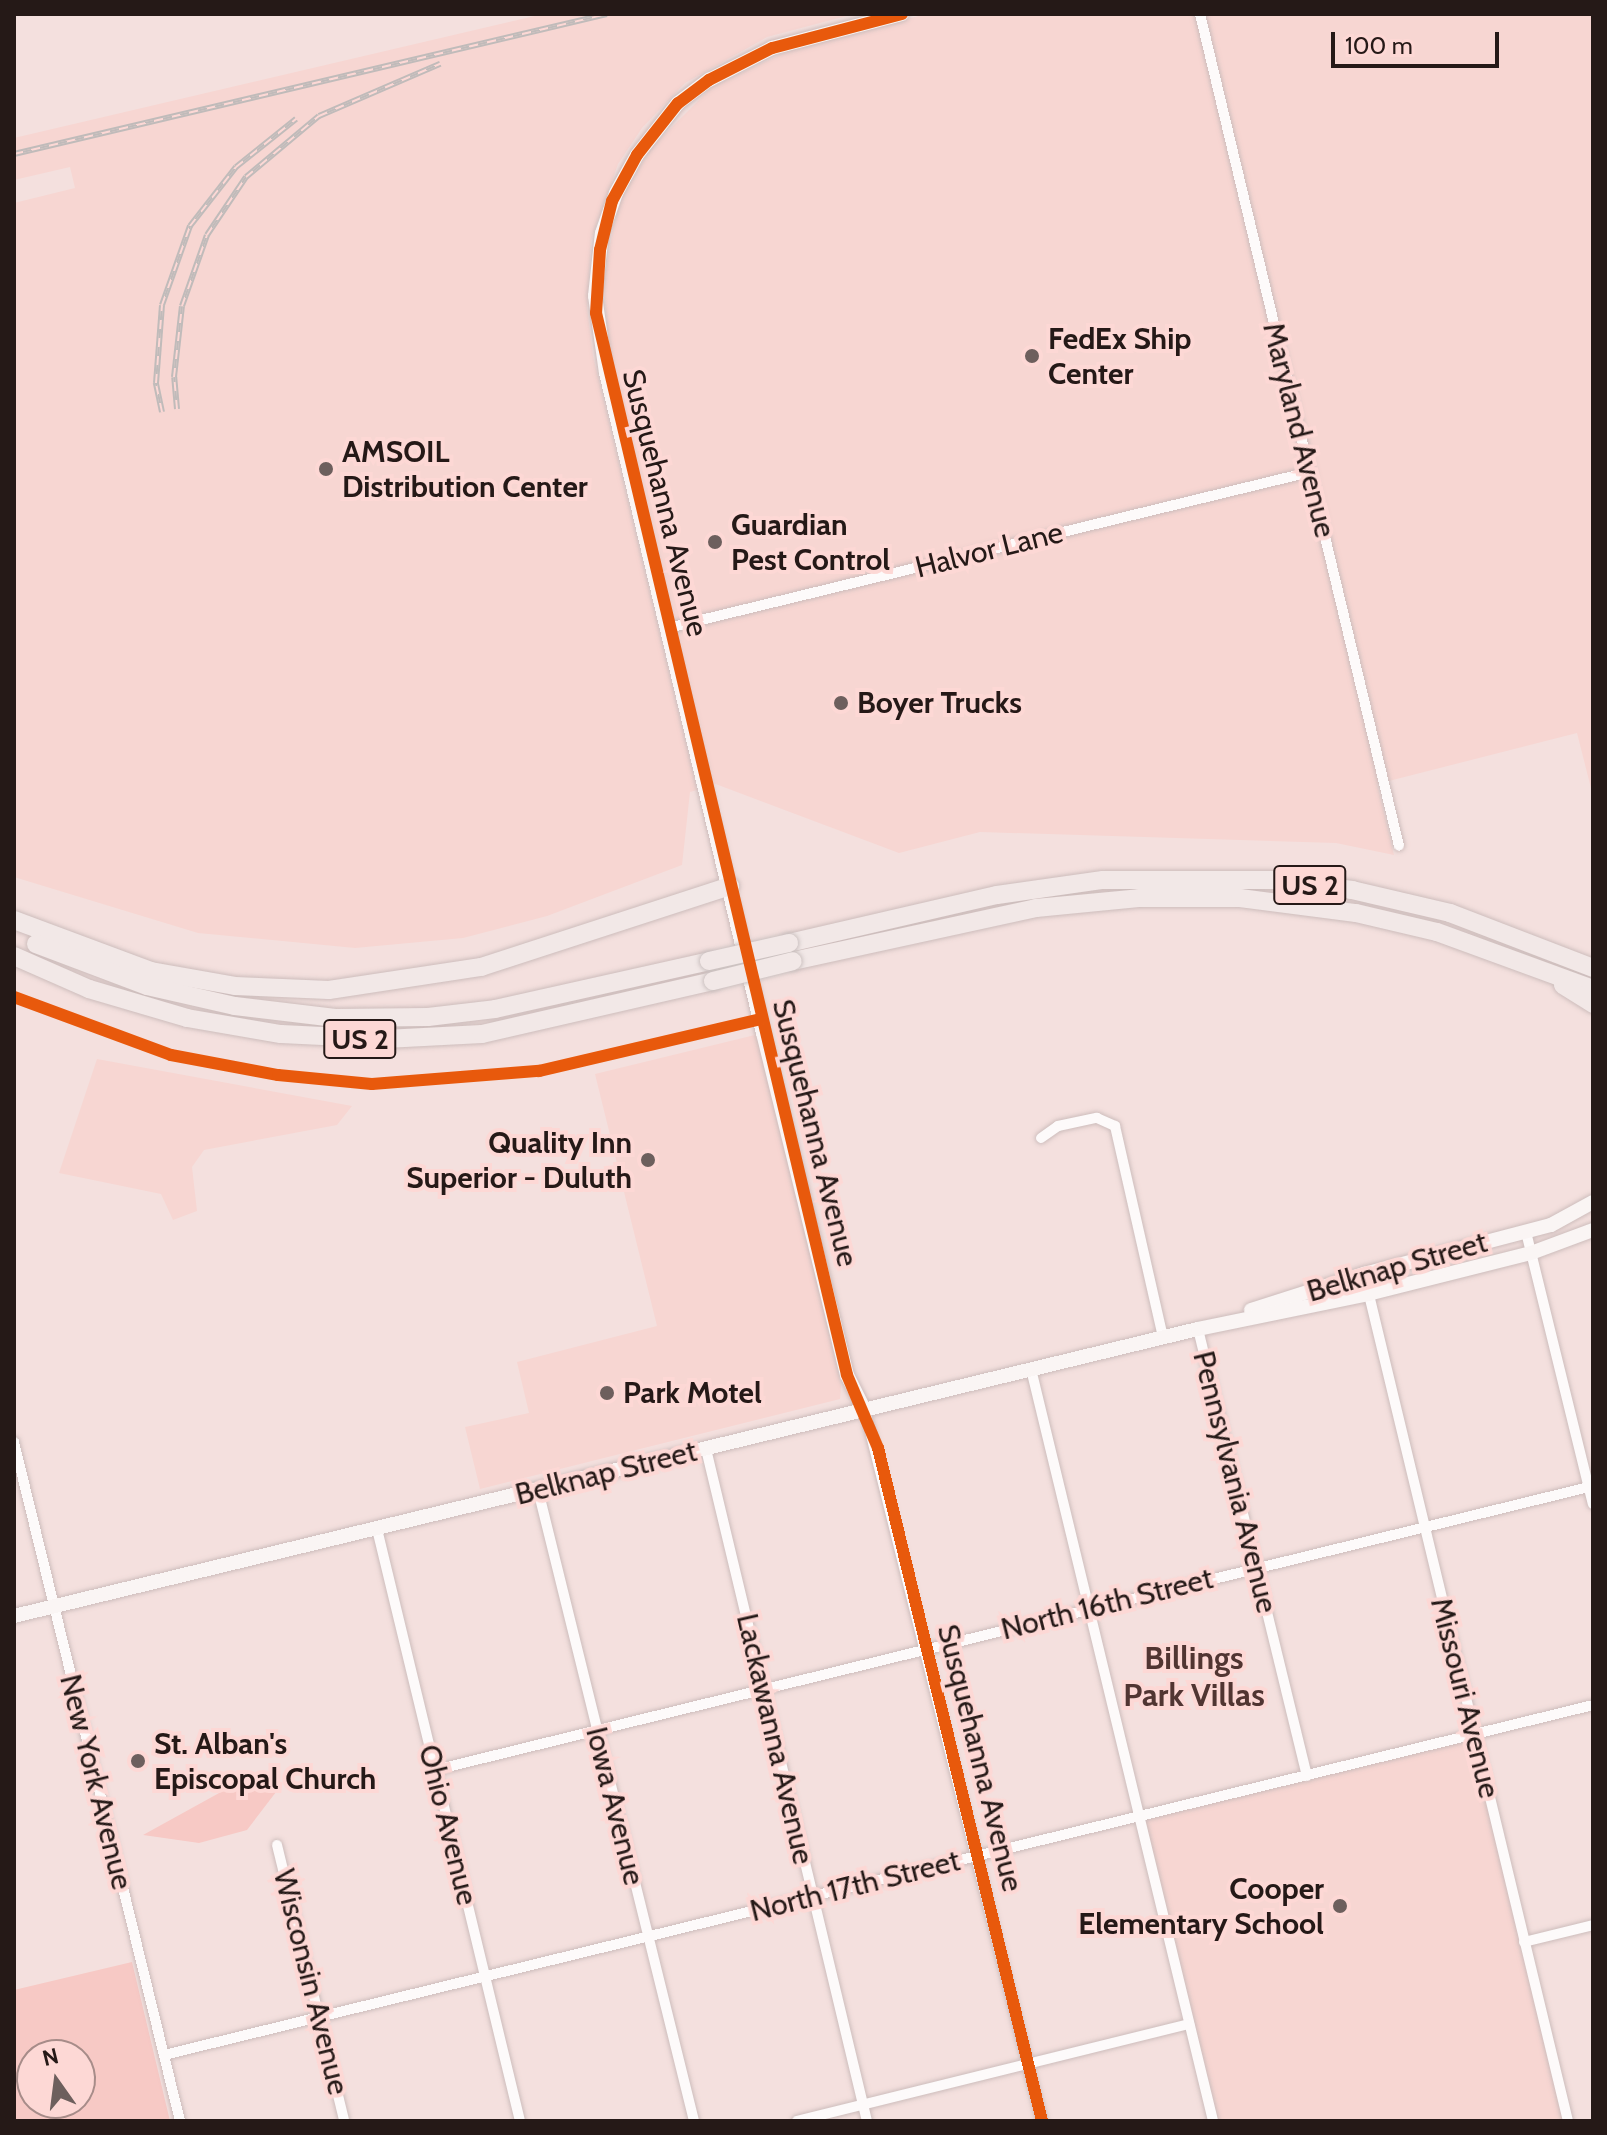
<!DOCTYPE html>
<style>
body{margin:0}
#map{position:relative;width:1607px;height:2135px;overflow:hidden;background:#f4e0de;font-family:Cabin,sans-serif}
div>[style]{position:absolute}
.built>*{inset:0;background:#f7d6d2}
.green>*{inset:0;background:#f7c9c5}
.roads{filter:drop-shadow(0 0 2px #cdbdbc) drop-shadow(0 0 2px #cdbdbc)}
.street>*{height:10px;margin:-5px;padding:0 5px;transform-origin:5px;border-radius:5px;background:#fdfafa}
.secondary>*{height:14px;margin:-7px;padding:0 7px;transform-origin:7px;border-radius:7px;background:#faf5f4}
.highway>*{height:18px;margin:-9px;padding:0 9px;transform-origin:9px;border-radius:9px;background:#f2e8e7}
.rail>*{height:6px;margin-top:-3px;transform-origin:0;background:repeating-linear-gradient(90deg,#fdd8d5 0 9px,#c0bbba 0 18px);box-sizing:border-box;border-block:2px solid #c0bbba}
.bridges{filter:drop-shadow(0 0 2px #cbc1c0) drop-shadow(0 0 2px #cbc1c0)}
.highway-bridge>*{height:18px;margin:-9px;padding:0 9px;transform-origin:9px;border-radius:9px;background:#f2e8e7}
.cycleway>*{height:12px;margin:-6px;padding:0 6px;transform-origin:6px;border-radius:6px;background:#e8590c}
.dots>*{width:22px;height:22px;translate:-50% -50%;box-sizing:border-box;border:4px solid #fdd8d5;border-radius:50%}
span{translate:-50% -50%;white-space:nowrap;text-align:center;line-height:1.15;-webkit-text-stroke:8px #fdd8d5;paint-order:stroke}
.shield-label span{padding:2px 6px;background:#fdd8d5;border:2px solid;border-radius:6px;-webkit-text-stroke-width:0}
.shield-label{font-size:28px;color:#251917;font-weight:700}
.poi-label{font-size:30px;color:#251917;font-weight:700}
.left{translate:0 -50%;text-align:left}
.right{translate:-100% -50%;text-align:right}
.street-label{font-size:30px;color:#251917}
.neighbourhood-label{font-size:32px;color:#513532;font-weight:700}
.frame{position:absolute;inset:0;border:16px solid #251917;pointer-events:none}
.north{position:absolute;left:16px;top:2039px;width:80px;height:80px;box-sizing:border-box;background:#fdd8d5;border:2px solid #a78c89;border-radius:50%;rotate:346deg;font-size:22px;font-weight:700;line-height:32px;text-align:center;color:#251917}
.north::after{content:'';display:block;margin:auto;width:28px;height:36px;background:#6d5f5d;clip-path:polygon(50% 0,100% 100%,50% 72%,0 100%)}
.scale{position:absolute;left:1331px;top:32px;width:168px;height:36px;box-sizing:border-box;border:4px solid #251917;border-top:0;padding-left:10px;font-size:24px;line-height:28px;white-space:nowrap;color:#251917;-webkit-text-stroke:6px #fdd8d5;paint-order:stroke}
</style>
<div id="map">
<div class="built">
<div style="clip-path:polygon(543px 14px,854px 14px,767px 37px,685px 83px,642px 128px,618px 164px,591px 240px,587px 308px,593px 356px,697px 790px,690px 792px,682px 865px,547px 916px,463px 938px,355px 948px,198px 933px,14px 877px,14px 203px,75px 188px,70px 167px,14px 180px,14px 138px)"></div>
<div style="clip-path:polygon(926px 14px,1593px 14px,1593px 796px,1577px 733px,1377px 784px,1394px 855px,1336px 843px,980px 832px,899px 853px,713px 783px,609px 351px,604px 284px,613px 228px,622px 198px,651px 148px,712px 87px,792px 49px)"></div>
<div style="clip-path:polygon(759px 1034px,841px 1386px,840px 1399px,480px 1489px,465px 1427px,529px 1413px,517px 1362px,657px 1326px,595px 1074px)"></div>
<div style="clip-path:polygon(97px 1059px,352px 1106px,337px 1125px,204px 1150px,192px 1167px,197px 1211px,173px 1220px,161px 1194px,59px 1173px)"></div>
<div style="clip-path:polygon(1474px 1735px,1568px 2121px,1213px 2121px,1143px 1815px)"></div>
</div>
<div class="green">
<div style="clip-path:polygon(259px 1771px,273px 1774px,276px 1792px,247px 1830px,199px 1843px,143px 1835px)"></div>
<div style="clip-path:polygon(evenodd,132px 1962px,170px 2121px,14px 2121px,14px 1990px,132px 1962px,32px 2055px,80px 2055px,80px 2103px,32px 2103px,32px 2055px)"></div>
</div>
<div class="roads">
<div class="street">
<div style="left:1200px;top:14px;width:855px;rotate:76.55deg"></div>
<div style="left:668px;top:628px;width:661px;rotate:-13.66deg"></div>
<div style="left:1041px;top:1138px;width:21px;rotate:-35deg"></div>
<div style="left:1058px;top:1126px;width:40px;rotate:-12deg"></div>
<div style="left:1097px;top:1118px;width:20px;rotate:24deg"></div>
<div style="left:1115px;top:1126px;width:216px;rotate:77.2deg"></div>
<div style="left:1526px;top:1232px;width:280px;rotate:76.2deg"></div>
<div style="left:1364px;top:1274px;width:871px;rotate:76.46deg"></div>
<div style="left:1198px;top:1329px;width:460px;rotate:76.3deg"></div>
<div style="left:1031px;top:1369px;width:774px;rotate:76.39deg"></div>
<div style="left:865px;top:1411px;width:732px;rotate:76deg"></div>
<div style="left:14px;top:1442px;width:699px;rotate:76.26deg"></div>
<div style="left:706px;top:1449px;width:691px;rotate:76.53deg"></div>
<div style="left:538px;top:1490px;width:650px;rotate:76.11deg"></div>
<div style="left:377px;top:1529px;width:609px;rotate:76.42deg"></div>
<div style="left:435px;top:1770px;width:1192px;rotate:-13.78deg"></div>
<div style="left:277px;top:1845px;width:282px;rotate:76.3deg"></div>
<div style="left:1524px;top:1942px;width:71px;rotate:-13.8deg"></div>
<div style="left:164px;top:2055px;width:1471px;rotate:-13.76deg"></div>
<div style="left:797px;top:2121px;width:404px;rotate:-13.9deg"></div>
</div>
<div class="secondary">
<div style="left:1251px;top:1310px;width:119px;rotate:-17.7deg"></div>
<div style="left:1364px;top:1274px;width:193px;rotate:-14.7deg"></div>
<div style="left:1551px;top:1225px;width:48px;rotate:-28.7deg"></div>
<div style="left:865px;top:1411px;width:40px;rotate:-116.6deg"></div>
<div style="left:847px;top:1375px;width:352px;rotate:-103.8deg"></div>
<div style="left:763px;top:1033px;width:678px;rotate:-103.38deg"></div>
<div style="left:606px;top:373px;width:78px;rotate:-98.1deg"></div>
<div style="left:595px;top:296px;width:63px;rotate:-83.7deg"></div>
<div style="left:602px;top:233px;width:42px;rotate:-70.7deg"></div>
<div style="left:616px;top:193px;width:43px;rotate:-61.1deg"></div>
<div style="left:637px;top:155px;width:66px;rotate:-51.7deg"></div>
<div style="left:678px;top:103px;width:39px;rotate:-37deg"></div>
<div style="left:709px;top:80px;width:71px;rotate:-26.9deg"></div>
<div style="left:772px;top:48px;width:134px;rotate:-14.7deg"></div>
<div style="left:14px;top:1616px;width:1218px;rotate:-13.63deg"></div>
<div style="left:1198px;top:1329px;width:174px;rotate:-11.6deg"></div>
<div style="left:1368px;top:1294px;width:168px;rotate:-14.1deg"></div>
<div style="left:1531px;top:1253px;width:66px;rotate:-20.4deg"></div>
</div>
<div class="highway">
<div style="left:14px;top:920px;width:146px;rotate:20.4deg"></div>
<div style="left:151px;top:971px;width:85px;rotate:10.1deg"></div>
<div style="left:235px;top:986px;width:94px;rotate:2.4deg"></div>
<div style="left:329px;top:990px;width:154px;rotate:-8.6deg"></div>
<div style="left:481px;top:967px;width:262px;rotate:-18deg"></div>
<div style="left:789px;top:943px;width:213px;rotate:-13deg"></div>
<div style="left:997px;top:895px;width:107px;rotate:-8.1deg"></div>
<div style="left:1103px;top:880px;width:171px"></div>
<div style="left:1274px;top:880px;width:79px;rotate:7.3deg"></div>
<div style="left:1352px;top:890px;width:101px;rotate:13.2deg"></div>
<div style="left:1450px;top:913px;width:153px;rotate:21deg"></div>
<div style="left:36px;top:944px;width:119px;rotate:20.7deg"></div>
<div style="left:147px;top:986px;width:90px;rotate:12.8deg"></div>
<div style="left:235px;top:1006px;width:101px;rotate:6.8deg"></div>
<div style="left:335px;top:1018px;width:93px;rotate:-0.6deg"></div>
<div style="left:428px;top:1017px;width:67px;rotate:-6.8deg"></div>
<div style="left:495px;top:1009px;width:219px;rotate:-12.6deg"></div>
<div style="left:14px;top:956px;width:82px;rotate:23.7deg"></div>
<div style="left:89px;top:989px;width:102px;rotate:16.5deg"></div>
<div style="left:187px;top:1018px;width:95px;rotate:9.7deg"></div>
<div style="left:281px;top:1034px;width:104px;rotate:2.8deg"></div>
<div style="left:385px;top:1039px;width:97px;rotate:-3deg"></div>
<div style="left:482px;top:1034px;width:237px;rotate:-12.9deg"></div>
<div style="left:793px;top:961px;width:249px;rotate:-12.3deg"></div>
<div style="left:1036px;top:908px;width:103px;rotate:-5.5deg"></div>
<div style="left:1139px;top:898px;width:101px"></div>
<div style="left:1240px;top:898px;width:117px;rotate:7.4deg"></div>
<div style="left:1356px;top:913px;width:83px;rotate:13.2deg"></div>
<div style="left:1437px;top:932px;width:166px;rotate:20.1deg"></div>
<div style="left:1563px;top:985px;width:36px;rotate:32deg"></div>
</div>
</div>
<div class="rail">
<div style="left:14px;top:154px;width:609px;rotate:-13.28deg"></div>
<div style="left:177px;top:409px;width:32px;rotate:-95deg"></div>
<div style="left:174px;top:377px;width:71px;rotate:-83.6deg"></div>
<div style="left:182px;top:306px;width:75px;rotate:-70.6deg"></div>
<div style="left:207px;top:235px;width:70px;rotate:-56.1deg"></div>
<div style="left:246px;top:177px;width:95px;rotate:-39.9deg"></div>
<div style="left:319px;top:116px;width:132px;rotate:-23.3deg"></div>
<div style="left:162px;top:412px;width:30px;rotate:-102deg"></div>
<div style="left:156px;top:383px;width:78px;rotate:-85.6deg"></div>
<div style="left:162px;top:305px;width:84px;rotate:-70.5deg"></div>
<div style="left:190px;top:226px;width:75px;rotate:-52.1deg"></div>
<div style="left:236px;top:167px;width:77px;rotate:-38.7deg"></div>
</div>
<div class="bridges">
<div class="highway-bridge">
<div style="left:709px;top:961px;width:82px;rotate:-12.7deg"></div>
<div style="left:713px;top:981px;width:82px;rotate:-14deg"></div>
</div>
</div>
<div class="cycleway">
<div style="left:902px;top:14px;width:134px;rotate:165.3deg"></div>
<div style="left:772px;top:48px;width:71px;rotate:153.1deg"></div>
<div style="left:709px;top:80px;width:39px;rotate:143deg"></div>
<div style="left:678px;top:103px;width:66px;rotate:128.3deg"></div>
<div style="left:637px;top:155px;width:52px;rotate:118.5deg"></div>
<div style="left:612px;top:201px;width:50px;rotate:103.8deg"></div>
<div style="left:600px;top:250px;width:63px;rotate:93.6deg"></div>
<div style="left:596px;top:313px;width:1091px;rotate:76.7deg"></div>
<div style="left:847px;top:1375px;width:79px;rotate:67deg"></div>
<div style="left:878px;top:1448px;width:693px;rotate:76.3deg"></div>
<div style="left:14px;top:997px;width:167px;rotate:20.3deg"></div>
<div style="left:171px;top:1055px;width:109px;rotate:10.6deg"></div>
<div style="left:278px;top:1075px;width:94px;rotate:5.5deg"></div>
<div style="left:372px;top:1084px;width:168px;rotate:-4.5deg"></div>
<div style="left:539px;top:1071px;width:227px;rotate:-13.2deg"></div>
</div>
<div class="dots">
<div style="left:1032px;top:356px;background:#6d5f5d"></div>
<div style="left:326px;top:469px;background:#6d5f5d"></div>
<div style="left:715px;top:542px;background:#6d5f5d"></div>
<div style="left:841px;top:703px;background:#6d5f5d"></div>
<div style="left:648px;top:1160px;background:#6d5f5d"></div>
<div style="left:607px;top:1393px;background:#6d5f5d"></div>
<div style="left:138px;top:1761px;background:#6d5f5d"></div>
<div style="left:1340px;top:1906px;background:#6d5f5d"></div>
</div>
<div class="shield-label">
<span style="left:1310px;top:885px">US 2</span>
<span style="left:360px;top:1039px">US 2</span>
</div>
<div class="poi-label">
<span class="left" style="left:1048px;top:356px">FedEx Ship<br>Center</span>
<span class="left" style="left:342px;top:469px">AMSOIL<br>Distribution Center</span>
<span class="left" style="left:731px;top:542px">Guardian<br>Pest Control</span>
<span class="left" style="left:857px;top:703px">Boyer Trucks</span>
<span class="right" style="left:632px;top:1160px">Quality Inn<br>Superior - Duluth</span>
<span class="left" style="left:623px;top:1393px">Park Motel</span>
<span class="left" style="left:154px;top:1761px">St. Alban's<br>Episcopal Church</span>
<span class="right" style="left:1324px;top:1906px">Cooper<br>Elementary School</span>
</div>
<div class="street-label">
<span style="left:1299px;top:430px;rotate:76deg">Maryland Avenue</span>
<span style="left:665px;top:503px;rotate:76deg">Susquehanna Avenue</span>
<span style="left:989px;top:550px;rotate:-14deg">Halvor Lane</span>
<span style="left:815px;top:1133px;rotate:76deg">Susquehanna Avenue</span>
<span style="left:1397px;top:1267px;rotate:-16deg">Belknap Street</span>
<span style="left:606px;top:1473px;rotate:-14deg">Belknap Street</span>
<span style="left:1235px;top:1482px;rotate:76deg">Pennsylvania Avenue</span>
<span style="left:1107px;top:1604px;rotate:-14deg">North 16th Street</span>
<span style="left:1465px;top:1698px;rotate:76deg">Missouri Avenue</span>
<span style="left:775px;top:1739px;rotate:77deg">Lackawanna Avenue</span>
<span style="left:980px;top:1758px;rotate:76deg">Susquehanna Avenue</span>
<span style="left:96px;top:1782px;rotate:76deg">New York Avenue</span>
<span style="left:615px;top:1806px;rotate:76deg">Iowa Avenue</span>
<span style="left:448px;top:1825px;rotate:76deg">Ohio Avenue</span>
<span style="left:855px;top:1886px;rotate:-14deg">North 17th Street</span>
<span style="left:311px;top:1982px;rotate:76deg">Wisconsin Avenue</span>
</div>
<div class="neighbourhood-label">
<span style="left:1194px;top:1677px">Billings<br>Park Villas</span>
</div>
<div class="frame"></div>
<div class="north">N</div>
<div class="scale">100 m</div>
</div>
